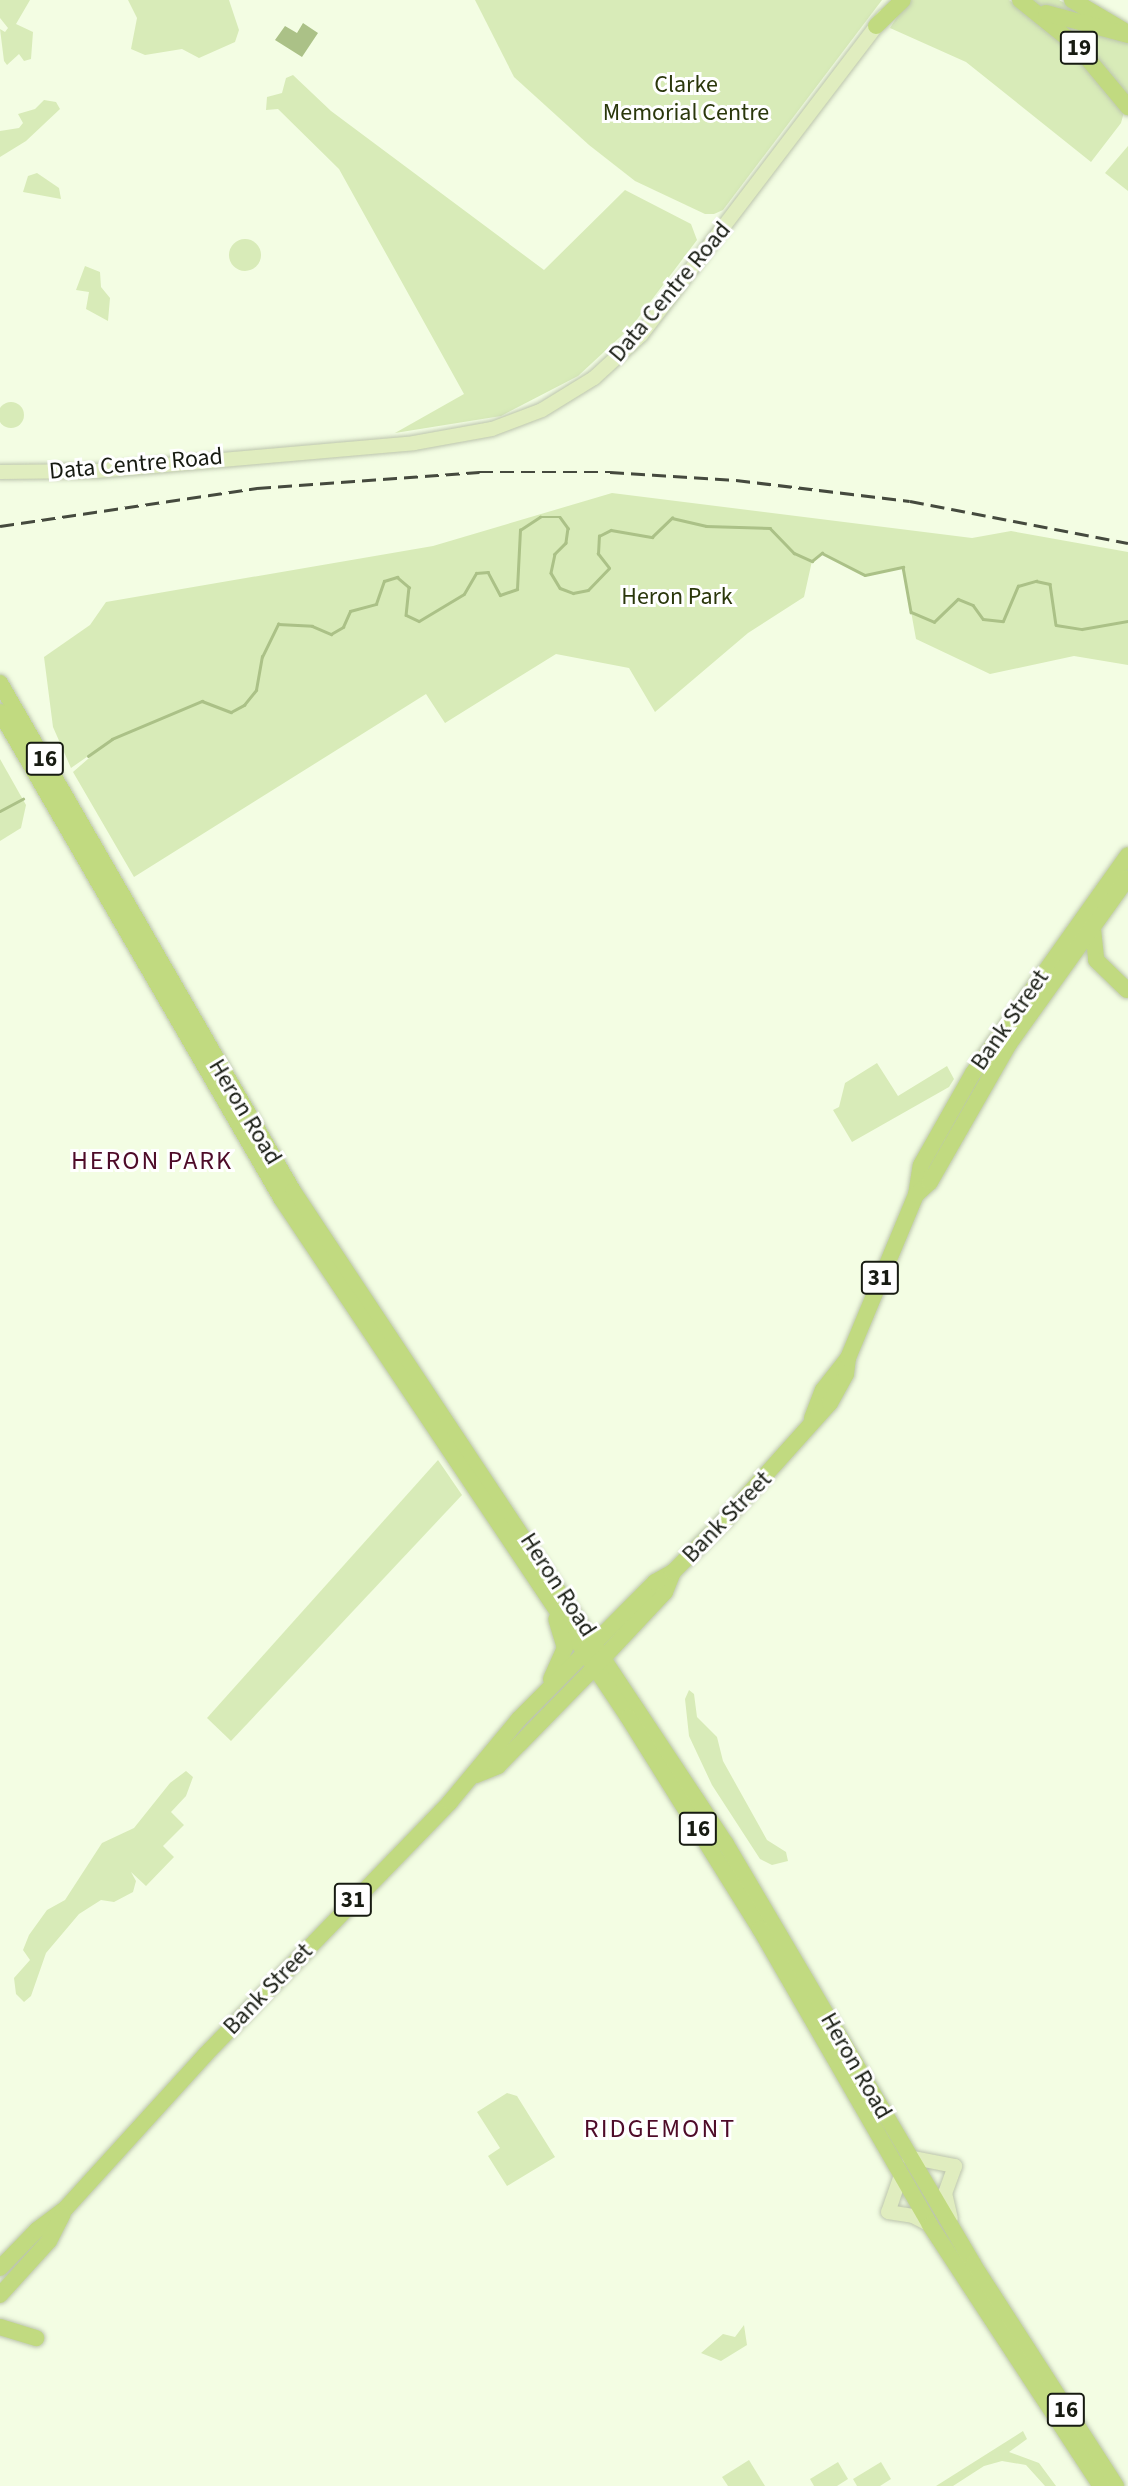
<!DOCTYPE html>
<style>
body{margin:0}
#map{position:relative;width:1128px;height:2486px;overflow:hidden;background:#f3fde3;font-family:"Source Sans 3",sans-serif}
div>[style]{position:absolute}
.green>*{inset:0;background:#d8ebb8}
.round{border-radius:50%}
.water>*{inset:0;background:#abc187}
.stream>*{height:2.5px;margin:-1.25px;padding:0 1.25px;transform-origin:1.25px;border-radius:1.25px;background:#abc187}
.roads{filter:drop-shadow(0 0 2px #bcc5ad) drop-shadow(0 0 2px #bcc5ad)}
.secondary>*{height:14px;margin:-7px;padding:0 7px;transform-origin:7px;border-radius:7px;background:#e0edbf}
.primary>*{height:16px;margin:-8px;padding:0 8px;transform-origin:8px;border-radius:8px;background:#c1da80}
.rail>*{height:2.5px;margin-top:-1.25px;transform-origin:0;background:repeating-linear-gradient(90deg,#454a3e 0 14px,transparent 0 21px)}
span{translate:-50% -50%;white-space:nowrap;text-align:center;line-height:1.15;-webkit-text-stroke:6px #fff;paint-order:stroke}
.shield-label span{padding:2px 5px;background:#fff;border:2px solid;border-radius:5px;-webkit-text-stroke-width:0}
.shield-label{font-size:23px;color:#171b12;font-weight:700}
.park-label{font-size:24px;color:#2a370b}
.street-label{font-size:24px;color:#171b12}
.neighbourhood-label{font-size:26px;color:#4e0b28;letter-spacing:2px}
</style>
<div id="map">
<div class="green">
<div style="clip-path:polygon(0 0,30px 0,16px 24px,33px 32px,31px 59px,24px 61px,19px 54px,7px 65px,4px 61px,0 29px,5px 32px,8px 28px,0 18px)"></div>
<div style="clip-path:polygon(128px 0,229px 0,239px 30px,235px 42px,199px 58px,182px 49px,145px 55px,131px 49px,137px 18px)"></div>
<div style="clip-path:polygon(475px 0,882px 0,723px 210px,714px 214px,705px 214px,635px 181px,589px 145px,514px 77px)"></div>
<div style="clip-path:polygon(908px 0,1009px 0,1067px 43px,1124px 112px,1121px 123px,1091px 162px,966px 62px,890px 28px)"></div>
<div style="clip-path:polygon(1029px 0,1059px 0,1128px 38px,1128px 98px)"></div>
<div style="clip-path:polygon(293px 75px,331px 111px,544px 270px,625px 190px,691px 224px,697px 240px,632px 326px,578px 376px,501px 416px,395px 433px,464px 394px,339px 169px,278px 109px,266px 110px,267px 97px,282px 93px,286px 78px)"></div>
<div style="clip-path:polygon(44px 100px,56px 102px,60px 109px,26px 141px,0 157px,0 131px,19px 128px,23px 123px,18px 114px,35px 109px)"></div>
<div style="clip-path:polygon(1128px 146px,1128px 191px,1105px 173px)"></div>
<div style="clip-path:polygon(37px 173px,59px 188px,61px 199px,23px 192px,28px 176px)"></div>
<div class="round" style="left:229px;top:239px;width:32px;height:32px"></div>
<div style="clip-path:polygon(85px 266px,100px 272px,101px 287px,110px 298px,108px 321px,86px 309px,89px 292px,76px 290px)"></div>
<div class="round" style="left:-2px;top:402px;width:26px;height:26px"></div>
<div style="clip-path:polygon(612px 493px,972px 538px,1011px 531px,1128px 552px,1128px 665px,1074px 656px,990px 674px,916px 639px,903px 567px,865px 575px,822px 553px,812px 561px,804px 597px,748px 633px,655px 712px,629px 668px,556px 654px,445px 723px,426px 694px,134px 877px,73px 772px,104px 745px,71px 768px,53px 727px,44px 657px,90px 625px,106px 602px,433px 546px)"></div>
<div style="clip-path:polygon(0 759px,26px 805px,21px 828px,0 841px)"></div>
<div style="clip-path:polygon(877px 1063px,898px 1096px,947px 1066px,954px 1079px,949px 1087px,852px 1142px,833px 1110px,839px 1107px,845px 1083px)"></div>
<div style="clip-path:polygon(438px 1460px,462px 1495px,231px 1741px,207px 1718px)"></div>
<div style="clip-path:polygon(689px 1690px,694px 1694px,697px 1717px,717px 1737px,723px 1761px,767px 1840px,786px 1852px,788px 1861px,772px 1865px,760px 1859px,712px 1785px,689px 1736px,685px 1699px)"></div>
<div style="clip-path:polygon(186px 1771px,193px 1777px,186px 1796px,171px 1812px,184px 1825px,163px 1846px,174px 1857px,146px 1886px,131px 1872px,136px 1881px,133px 1892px,114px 1902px,101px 1900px,79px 1914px,46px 1953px,31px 1996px,24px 2002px,16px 1994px,14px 1978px,30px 1960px,23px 1950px,29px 1935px,47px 1910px,65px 1900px,102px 1843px,134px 1828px,170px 1783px)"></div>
<div style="clip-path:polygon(507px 2093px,517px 2096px,555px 2157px,507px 2186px,488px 2156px,500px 2148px,477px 2112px)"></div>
<div style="clip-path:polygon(744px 2325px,747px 2345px,721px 2361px,701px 2353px,723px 2334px,735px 2337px)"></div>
<div style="clip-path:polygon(1023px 2431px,1027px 2439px,1009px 2452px,1039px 2463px,1056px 2486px,1045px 2486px,1026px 2465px,1002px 2461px,984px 2466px,953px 2486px,936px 2486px)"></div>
<div style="clip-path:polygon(749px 2460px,765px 2486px,728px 2486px,722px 2477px)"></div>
<div style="clip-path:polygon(838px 2462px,848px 2479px,837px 2486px,814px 2486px,810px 2479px)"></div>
<div style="clip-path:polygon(881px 2462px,891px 2479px,880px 2486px,857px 2486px,853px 2479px)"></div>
</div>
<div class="water">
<div style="clip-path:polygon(303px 23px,318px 33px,302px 57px,275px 40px,285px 26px,297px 33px)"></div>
</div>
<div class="stream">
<div style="left:88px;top:756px;width:29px;rotate:-35deg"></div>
<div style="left:112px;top:739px;width:98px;rotate:-22.9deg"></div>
<div style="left:202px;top:701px;width:31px;rotate:21deg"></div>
<div style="left:231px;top:712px;width:15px;rotate:-28deg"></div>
<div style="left:244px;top:705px;width:19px;rotate:-51deg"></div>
<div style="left:256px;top:690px;width:34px;rotate:-80deg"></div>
<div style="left:262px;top:657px;width:37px;rotate:-64deg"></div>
<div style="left:278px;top:624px;width:34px;rotate:3deg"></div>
<div style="left:312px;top:626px;width:21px;rotate:23deg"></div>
<div style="left:331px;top:634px;width:14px;rotate:-30deg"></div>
<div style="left:343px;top:627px;width:17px;rotate:-66deg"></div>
<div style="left:350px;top:611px;width:27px;rotate:-15deg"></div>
<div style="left:376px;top:604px;width:24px;rotate:-71deg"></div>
<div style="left:384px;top:581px;width:14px;rotate:-17deg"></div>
<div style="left:397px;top:577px;width:16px;rotate:40deg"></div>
<div style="left:409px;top:587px;width:28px;rotate:96deg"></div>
<div style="left:406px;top:615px;width:14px;rotate:25deg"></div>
<div style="left:419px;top:621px;width:52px;rotate:-31deg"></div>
<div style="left:464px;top:594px;width:24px;rotate:-60deg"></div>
<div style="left:476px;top:573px;width:12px;rotate:-5deg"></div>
<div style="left:488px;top:572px;width:26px;rotate:62deg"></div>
<div style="left:500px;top:595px;width:18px;rotate:-19deg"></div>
<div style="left:517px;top:589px;width:59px;rotate:-87.1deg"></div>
<div style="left:520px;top:530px;width:24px;rotate:-33deg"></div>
<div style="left:540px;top:517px;width:20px"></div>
<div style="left:560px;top:517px;width:14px;rotate:54deg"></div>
<div style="left:568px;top:528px;width:15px;rotate:98deg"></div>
<div style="left:566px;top:543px;width:16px;rotate:135deg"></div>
<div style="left:555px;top:554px;width:19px;rotate:102deg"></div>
<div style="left:551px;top:573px;width:17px;rotate:59deg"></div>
<div style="left:560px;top:588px;width:14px;rotate:21deg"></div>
<div style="left:573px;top:593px;width:15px;rotate:-11deg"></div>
<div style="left:588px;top:590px;width:30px;rotate:-46deg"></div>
<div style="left:609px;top:568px;width:18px;rotate:-128deg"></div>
<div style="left:598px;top:554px;width:18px;rotate:-87deg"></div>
<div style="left:599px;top:536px;width:13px;rotate:-27deg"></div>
<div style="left:611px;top:530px;width:42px;rotate:9.7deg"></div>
<div style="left:652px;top:537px;width:28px;rotate:-44deg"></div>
<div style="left:672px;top:518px;width:35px;rotate:13deg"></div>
<div style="left:706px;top:526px;width:64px;rotate:1.8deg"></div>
<div style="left:770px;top:528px;width:35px;rotate:46deg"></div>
<div style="left:794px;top:553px;width:20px;rotate:24deg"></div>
<div style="left:812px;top:561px;width:13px;rotate:-39deg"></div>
<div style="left:822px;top:553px;width:48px;rotate:27.1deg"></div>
<div style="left:865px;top:575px;width:39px;rotate:-12deg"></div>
<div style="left:903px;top:567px;width:46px;rotate:79.9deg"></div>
<div style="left:911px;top:612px;width:25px;rotate:23deg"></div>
<div style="left:934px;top:622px;width:33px;rotate:-44deg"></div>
<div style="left:958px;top:599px;width:16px;rotate:22deg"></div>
<div style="left:973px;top:605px;width:17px;rotate:54deg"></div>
<div style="left:983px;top:619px;width:20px;rotate:6deg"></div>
<div style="left:1003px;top:621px;width:38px;rotate:-67deg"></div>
<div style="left:1018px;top:586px;width:19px;rotate:-16deg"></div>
<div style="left:1036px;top:581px;width:14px;rotate:12deg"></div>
<div style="left:1050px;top:584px;width:41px;rotate:81.7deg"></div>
<div style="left:1056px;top:625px;width:26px;rotate:9deg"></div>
<div style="left:1082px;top:629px;width:47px;rotate:-9.9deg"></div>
<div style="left:0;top:811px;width:26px;rotate:-28deg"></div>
</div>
<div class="roads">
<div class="secondary">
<div style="left:0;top:472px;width:96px;rotate:-0.6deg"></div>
<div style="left:96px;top:471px;width:319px;rotate:-5deg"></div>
<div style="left:414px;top:443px;width:79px;rotate:-10.2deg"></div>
<div style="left:492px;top:429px;width:53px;rotate:-20.8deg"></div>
<div style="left:542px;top:410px;width:61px;rotate:-31.6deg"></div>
<div style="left:594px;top:378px;width:64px;rotate:-42.5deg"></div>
<div style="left:641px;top:335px;width:400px;rotate:-52.7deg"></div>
<div style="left:909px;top:2157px;width:47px;rotate:11.1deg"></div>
<div style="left:955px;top:2166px;width:29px;rotate:110deg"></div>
<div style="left:945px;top:2193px;width:26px;rotate:77deg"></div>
<div style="left:901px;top:2175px;width:39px;rotate:109deg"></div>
<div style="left:888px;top:2212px;width:25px;rotate:9deg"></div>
<div style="left:913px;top:2216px;width:19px;rotate:28deg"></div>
</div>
<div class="primary">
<div style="left:1020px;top:0;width:73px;rotate:38.9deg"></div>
<div style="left:1077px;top:46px;width:80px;rotate:50.1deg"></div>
<div style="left:1072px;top:0;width:59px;rotate:30.5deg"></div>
<div style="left:1046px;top:13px;width:85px;rotate:15deg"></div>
<div style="left:876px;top:26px;width:37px;rotate:-44deg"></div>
<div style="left:0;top:683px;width:586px;rotate:60.02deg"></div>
<div style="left:293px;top:1191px;width:784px;rotate:56.45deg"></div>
<div style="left:726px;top:1844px;width:487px;rotate:59.5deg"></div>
<div style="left:973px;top:2264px;width:264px;rotate:57.2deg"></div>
<div style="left:0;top:712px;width:561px;rotate:59.96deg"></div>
<div style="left:281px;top:1198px;width:624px;rotate:56.23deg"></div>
<div style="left:628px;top:1717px;width:250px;rotate:58.1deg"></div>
<div style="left:760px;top:1929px;width:341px;rotate:60.1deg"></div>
<div style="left:930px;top:2225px;width:312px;rotate:56.8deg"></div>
<div style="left:1093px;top:929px;width:31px;rotate:84deg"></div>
<div style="left:1096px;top:960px;width:43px;rotate:44.1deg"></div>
<div style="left:916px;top:1195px;width:30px;rotate:-81deg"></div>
<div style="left:921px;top:1165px;width:106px;rotate:-60.5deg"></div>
<div style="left:973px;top:1073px;width:267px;rotate:-54.6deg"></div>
<div style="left:812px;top:1418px;width:30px;rotate:-69deg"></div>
<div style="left:823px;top:1390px;width:41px;rotate:-52deg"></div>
<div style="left:551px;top:1679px;width:34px;rotate:-66deg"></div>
<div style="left:565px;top:1648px;width:30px;rotate:-107deg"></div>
<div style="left:476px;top:1775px;width:24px;rotate:-22deg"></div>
<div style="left:498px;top:1766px;width:130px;rotate:-45.6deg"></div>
<div style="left:589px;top:1673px;width:111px;rotate:-46.8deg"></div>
<div style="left:665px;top:1592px;width:22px;rotate:-68deg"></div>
<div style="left:0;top:2268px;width:53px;rotate:-45.8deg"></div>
<div style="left:37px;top:2230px;width:36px;rotate:-37deg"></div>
<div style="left:66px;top:2208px;width:208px;rotate:-47.7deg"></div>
<div style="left:206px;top:2054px;width:351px;rotate:-45.9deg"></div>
<div style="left:450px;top:1802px;width:107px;rotate:-50.3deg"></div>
<div style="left:518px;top:1720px;width:194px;rotate:-45.2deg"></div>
<div style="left:655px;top:1582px;width:21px;rotate:-29deg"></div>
<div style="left:673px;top:1572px;width:74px;rotate:-45deg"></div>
<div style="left:725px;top:1520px;width:157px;rotate:-48.1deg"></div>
<div style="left:830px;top:1403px;width:33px;rotate:-61deg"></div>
<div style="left:846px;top:1374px;width:16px;rotate:-83deg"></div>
<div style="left:848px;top:1358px;width:177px;rotate:-67.4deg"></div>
<div style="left:916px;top:1195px;width:19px;rotate:-43deg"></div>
<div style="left:930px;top:1182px;width:159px;rotate:-60.2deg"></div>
<div style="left:1009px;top:1044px;width:204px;rotate:-54.4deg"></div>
<div style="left:0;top:2295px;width:73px;rotate:-47.8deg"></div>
<div style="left:49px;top:2241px;width:30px;rotate:-63deg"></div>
<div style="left:0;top:2327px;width:38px;rotate:17deg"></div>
</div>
</div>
<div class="rail">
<div style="left:0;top:526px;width:260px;rotate:-8.4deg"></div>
<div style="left:257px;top:488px;width:223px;rotate:-4.1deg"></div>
<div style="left:479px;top:472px;width:131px"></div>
<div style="left:610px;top:472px;width:126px;rotate:3.6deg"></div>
<div style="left:736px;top:480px;width:175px;rotate:6.9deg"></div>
<div style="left:910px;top:501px;width:222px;rotate:10.9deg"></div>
</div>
<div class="shield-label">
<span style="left:1079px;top:48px">19</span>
<span style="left:45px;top:759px">16</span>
<span style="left:880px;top:1278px">31</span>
<span style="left:698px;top:1829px">16</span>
<span style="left:353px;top:1900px">31</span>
<span style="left:1066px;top:2410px">16</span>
</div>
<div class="park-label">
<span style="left:686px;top:99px">Clarke<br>Memorial Centre</span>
<span style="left:677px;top:597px">Heron Park</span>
</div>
<div class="street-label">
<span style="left:670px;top:292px;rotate:-50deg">Data Centre Road</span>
<span style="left:136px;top:464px;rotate:-5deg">Data Centre Road</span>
<span style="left:1010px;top:1020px;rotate:-55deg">Bank Street</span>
<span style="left:245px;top:1112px;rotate:59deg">Heron Road</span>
<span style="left:727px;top:1517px;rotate:-46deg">Bank Street</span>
<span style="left:558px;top:1585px;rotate:57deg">Heron Road</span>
<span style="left:268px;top:1989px;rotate:-46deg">Bank Street</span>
<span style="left:856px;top:2066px;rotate:60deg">Heron Road</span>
</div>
<div class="neighbourhood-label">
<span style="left:152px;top:1161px">HERON PARK</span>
<span style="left:660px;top:2129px">RIDGEMONT</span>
</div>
</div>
